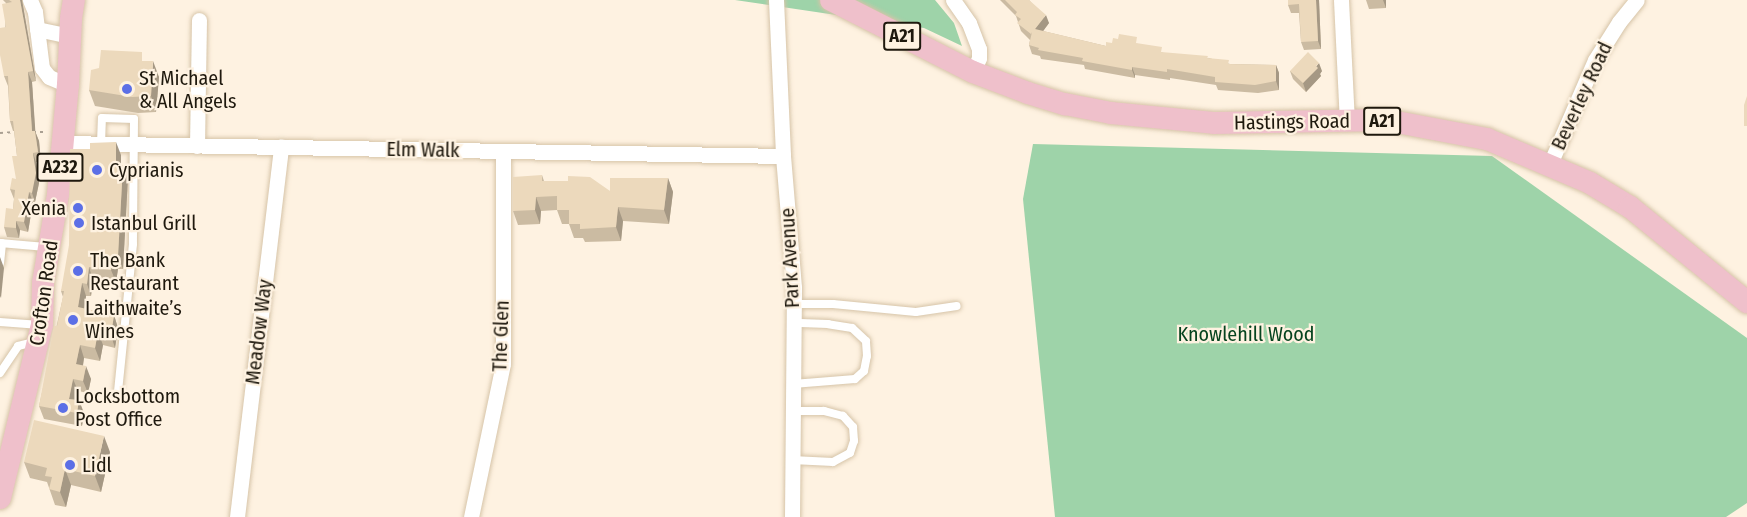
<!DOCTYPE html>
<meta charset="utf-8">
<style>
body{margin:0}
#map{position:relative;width:1747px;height:517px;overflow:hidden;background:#fef2e1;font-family:"Fira Sans Condensed",sans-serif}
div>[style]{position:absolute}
.green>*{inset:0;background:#9ed3a9}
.path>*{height:2px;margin-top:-1px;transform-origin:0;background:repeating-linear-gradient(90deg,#aaa092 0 3px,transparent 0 7.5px)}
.roads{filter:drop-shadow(0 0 2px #d6c4a8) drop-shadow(0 0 2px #d6c4a8)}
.lane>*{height:8px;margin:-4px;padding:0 4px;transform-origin:4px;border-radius:4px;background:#fff}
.street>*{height:15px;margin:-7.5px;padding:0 7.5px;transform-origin:7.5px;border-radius:7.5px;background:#fff}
.primary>*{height:22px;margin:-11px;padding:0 11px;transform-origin:11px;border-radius:11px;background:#efc0cb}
.wall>*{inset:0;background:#cbbba2}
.shaded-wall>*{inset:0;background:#a59884}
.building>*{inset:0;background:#ecd9bc}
.dots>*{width:16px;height:16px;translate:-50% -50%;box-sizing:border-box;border:3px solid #fef2e1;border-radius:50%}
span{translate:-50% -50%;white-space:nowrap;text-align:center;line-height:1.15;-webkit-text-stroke:4.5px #fef2e1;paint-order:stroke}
.shield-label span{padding:2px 4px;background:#fef2e1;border:2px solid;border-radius:4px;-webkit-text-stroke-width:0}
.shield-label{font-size:18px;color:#1f190e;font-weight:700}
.poi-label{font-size:20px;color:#1f190e}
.left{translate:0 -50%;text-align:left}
.right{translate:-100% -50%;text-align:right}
.street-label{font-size:20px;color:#1f190e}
.park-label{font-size:20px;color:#06441f}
</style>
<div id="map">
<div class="green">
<div style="clip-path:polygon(735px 0,935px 0,954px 23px,962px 46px,924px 28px)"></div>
<div style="clip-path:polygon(1033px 144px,1492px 156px,1747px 338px,1747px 503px,1726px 517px,1055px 517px,1023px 199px)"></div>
</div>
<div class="path">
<div style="left:33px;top:132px;width:13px"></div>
<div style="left:0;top:133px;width:16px;rotate:-4deg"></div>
</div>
<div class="roads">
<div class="lane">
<div style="left:101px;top:144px;width:26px;rotate:-88deg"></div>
<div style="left:102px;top:118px;width:32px;rotate:2deg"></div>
<div style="left:134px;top:119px;width:125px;rotate:90.5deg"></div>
<div style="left:133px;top:244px;width:148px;rotate:95.8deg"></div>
<div style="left:0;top:243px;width:46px;rotate:5deg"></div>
<div style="left:0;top:263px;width:20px;rotate:-84deg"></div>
<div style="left:793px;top:304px;width:40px"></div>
<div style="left:833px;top:304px;width:83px;rotate:5.5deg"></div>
<div style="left:916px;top:312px;width:41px;rotate:-8.3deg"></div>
<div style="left:0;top:322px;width:40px;rotate:4.3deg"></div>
<div style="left:0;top:373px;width:32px;rotate:-56deg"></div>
<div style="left:18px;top:346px;width:16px;rotate:-14deg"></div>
<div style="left:793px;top:384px;width:62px;rotate:-4.6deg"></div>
<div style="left:855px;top:379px;width:12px;rotate:-42deg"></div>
<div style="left:864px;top:371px;width:15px;rotate:-79deg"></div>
<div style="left:867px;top:356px;width:15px;rotate:-94deg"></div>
<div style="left:866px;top:341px;width:19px;rotate:-137deg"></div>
<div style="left:852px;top:328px;width:24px;rotate:-171deg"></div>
<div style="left:828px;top:324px;width:35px;rotate:-178deg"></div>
<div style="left:792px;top:460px;width:41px;rotate:2.8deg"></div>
<div style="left:833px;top:462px;width:19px;rotate:-28deg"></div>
<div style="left:850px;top:453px;width:13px;rotate:-72deg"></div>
<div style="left:854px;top:441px;width:14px;rotate:-94deg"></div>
<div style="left:853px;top:427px;width:15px;rotate:-132deg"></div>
<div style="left:843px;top:416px;width:20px;rotate:-165deg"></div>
<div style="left:824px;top:411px;width:31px;rotate:180deg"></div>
</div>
<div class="street">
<div style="left:30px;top:0;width:13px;rotate:67deg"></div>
<div style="left:35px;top:12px;width:56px;rotate:82.9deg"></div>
<div style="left:42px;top:68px;width:11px;rotate:52deg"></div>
<div style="left:49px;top:77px;width:21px;rotate:23deg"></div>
<div style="left:776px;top:0;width:156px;rotate:87.4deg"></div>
<div style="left:783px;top:156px;width:132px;rotate:85.2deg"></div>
<div style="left:794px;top:288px;width:229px;rotate:90.5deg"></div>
<div style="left:953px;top:0;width:28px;rotate:55deg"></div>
<div style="left:969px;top:23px;width:28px;rotate:69deg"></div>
<div style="left:979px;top:49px;width:9px;rotate:90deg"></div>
<div style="left:979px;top:58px;width:15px;rotate:113deg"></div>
<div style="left:1341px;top:0;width:122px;rotate:87.2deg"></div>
<div style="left:37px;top:29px;width:34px;rotate:12deg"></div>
<div style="left:62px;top:143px;width:721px;rotate:1.03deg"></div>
<div style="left:197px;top:146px;width:126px;rotate:-89.1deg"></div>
<div style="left:1550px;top:164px;width:113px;rotate:-66.6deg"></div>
<div style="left:1595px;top:60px;width:45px;rotate:-57.7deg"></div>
<div style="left:1619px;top:22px;width:28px;rotate:-51deg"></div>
<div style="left:237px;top:517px;width:373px;rotate:-83.2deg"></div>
<div style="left:471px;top:517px;width:156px;rotate:-78.2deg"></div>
<div style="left:503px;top:364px;width:213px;rotate:-90deg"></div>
</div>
<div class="primary">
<div style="left:831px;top:0;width:159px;rotate:26.9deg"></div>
<div style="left:973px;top:72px;width:59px;rotate:20.9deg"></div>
<div style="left:1028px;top:93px;width:39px;rotate:17deg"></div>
<div style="left:1065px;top:104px;width:47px;rotate:11.1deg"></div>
<div style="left:1111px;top:113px;width:103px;rotate:5.5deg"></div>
<div style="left:1214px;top:123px;width:172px;rotate:-1deg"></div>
<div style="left:1386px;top:120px;width:103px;rotate:10.7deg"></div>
<div style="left:1487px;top:139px;width:112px;rotate:23.1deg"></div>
<div style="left:1590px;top:183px;width:47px;rotate:31deg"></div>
<div style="left:1630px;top:207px;width:151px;rotate:39.1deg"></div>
<div style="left:0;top:498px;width:178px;rotate:-76.4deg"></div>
<div style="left:42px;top:325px;width:42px;rotate:-88.6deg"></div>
<div style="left:43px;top:283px;width:90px;rotate:-80.4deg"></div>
<div style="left:58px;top:194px;width:109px;rotate:-84.8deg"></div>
<div style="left:68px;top:85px;width:67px;rotate:-87.4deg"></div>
<div style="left:71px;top:18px;width:18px;rotate:-81deg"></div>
</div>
</div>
<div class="wall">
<div style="clip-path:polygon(3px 0,22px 0,36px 81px,32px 82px,35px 131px,39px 141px,41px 162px,36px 162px,39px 183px,35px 202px,33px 202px,28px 232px,20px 230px,19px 238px,7px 237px,4px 227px,13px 209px,14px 199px,10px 189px,16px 179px,17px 156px,14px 131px,13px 131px,10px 121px,8px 86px,4px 76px,6px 3px)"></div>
<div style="clip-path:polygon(1000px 0,1029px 0,1049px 23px,1043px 31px,1106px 46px,1112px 43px,1139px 44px,1164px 53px,1209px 58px,1230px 64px,1276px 65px,1279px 73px,1279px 90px,1258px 93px,1218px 90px,1216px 85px,1170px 78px,1170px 80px,1135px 75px,1135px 78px,1085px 69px,1084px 65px,1041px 59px,1040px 56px,1032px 54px,1029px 45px,1030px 40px,1021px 31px,1016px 16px)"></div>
<div style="clip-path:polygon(1288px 0,1319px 0,1321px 49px,1304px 50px,1301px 42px,1299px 13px,1291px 13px,1288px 5px)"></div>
<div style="clip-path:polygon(1366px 0,1386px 0,1386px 8px,1369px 9px)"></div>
<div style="clip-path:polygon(145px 61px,159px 77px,156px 112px,138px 113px,95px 106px,89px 90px)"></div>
<div style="clip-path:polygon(1290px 71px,1322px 71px,1320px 74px,1321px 76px,1306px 92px,1293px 79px)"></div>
<div style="clip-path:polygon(121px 155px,121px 165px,123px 165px,128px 177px,123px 269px,118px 269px,116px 282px,93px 280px,91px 296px,86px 296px,84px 309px,114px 315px,118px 328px,115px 348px,103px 345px,100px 361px,84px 358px,83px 366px,91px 379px,88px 393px,78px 391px,76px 400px,84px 413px,82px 426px,44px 419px,39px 406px,63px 297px,61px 291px)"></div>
<div style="clip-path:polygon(542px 175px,544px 181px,610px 191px,668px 178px,673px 192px,669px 224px,623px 221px,621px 241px,585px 242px,583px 238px,574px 238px,569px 224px,562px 224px,557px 210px,541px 211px,540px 224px,518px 225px,513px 211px)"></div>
<div style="clip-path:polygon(110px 452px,101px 492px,71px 485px,66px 507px,55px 505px,47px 482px,30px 478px,24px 462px)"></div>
</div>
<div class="shaded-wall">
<div style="clip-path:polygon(20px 0,22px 0,36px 81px,33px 71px)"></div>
<div style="clip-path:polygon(1316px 0,1319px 0,1321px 49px,1318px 41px)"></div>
<div style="clip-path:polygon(1383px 0,1386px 0,1386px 8px)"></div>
<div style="clip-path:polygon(1046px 15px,1049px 23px,1038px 38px,1035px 29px)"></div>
<div style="clip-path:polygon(153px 61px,159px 77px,156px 112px,151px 96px)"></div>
<div style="clip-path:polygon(1319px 63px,1322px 71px,1320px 74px,1321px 76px,1306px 92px,1303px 83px)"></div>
<div style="clip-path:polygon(1276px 65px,1279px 73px,1279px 90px,1276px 81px)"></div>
<div style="clip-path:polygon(1132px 67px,1135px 75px,1135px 78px,1132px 70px)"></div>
<div style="clip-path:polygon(28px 72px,32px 82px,36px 141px,32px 131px)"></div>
<div style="clip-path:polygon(35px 131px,39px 141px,41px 162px,38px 152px)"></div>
<div style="clip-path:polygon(116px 142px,121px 155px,121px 177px,116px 165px)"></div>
<div style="clip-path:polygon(33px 153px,36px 162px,39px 183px,35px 202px,32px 193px)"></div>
<div style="clip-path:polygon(123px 165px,128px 177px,123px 269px,118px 256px)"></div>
<div style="clip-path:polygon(668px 178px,673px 192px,669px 224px,664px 210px)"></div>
<div style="clip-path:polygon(29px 192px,33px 202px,28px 232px,24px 222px)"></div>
<div style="clip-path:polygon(536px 197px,541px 211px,540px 224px,535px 210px)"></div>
<div style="clip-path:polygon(618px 207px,623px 221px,621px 241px,616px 227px)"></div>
<div style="clip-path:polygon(16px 221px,20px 230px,19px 238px,16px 228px)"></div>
<div style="clip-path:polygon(113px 256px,118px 269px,116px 282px,111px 270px)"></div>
<div style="clip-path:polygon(0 257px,4px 268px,1px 298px,0 296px)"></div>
<div style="clip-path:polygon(89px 267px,93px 280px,91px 296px,87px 284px)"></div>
<div style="clip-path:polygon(82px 283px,86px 296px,83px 320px,78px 307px)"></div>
<div style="clip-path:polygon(114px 315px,118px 328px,115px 348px,111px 335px)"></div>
<div style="clip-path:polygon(98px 332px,103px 345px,100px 361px,95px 348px)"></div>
<div style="clip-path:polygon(80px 345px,84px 358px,81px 377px,76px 364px)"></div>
<div style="clip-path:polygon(86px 366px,91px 379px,88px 393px,83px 381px)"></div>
<div style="clip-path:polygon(73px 379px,78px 391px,74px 411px,69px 399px)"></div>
<div style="clip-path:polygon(79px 400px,84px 413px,82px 426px,77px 413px)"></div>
<div style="clip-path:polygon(104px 436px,110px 452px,101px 492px,95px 476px)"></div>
<div style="clip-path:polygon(65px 469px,71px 485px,66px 507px,60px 492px)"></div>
</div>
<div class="building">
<div style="clip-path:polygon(9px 0,20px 0,33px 71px,28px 72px,32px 131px,35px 131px,38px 152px,33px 153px,36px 173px,32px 193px,29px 192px,24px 222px,16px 221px,16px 228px,4px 227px,6px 208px,13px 209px,15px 190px,10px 189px,12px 178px,16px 179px,12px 156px,17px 156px,13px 121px,10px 121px,8px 76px,4px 76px,0 55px,0 28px,6px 27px,2px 4px,12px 2px)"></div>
<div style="clip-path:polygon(1005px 0,1029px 0,1046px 15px,1035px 29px,1106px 46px,1106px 42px,1112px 43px,1113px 38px,1118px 39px,1119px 34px,1137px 37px,1136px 43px,1162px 47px,1161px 52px,1208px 56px,1207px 58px,1229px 60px,1228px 64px,1276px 65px,1276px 81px,1255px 85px,1215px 82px,1215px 77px,1167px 69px,1167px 72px,1132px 67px,1132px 70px,1082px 61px,1083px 58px,1038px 50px,1039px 48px,1029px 45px,1032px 32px,1031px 34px,1017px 23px,1021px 19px,1015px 15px,1017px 12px)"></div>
<div style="clip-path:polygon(1288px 0,1316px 0,1318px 41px,1301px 42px,1299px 4px,1288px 5px)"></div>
<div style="clip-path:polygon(101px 50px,142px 52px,142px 61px,153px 61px,151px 96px,132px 97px,89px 90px,91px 70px,99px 68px)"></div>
<div style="clip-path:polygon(1308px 52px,1319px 63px,1316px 66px,1318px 68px,1303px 83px,1290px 71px)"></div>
<div style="clip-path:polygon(1747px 96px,1747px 126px,1744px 126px,1744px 105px)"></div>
<div style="clip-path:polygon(116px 142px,116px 165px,123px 165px,118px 256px,113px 256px,111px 270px,89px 267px,87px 284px,82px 283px,78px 307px,114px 315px,111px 335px,98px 332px,95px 348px,80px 345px,76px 364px,86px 366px,83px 381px,73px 379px,69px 399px,79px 400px,77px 413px,39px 406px,54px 326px,57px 326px,64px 291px,61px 291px,69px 245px,70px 149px,90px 149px,90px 143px)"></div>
<div style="clip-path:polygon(542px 175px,542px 181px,568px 181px,568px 176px,590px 177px,610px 191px,610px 178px,668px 178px,664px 210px,618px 207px,616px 227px,580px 229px,580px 224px,569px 224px,569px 210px,557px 210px,557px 196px,536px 197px,535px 210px,513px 211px,513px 177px)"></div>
<div style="clip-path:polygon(34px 420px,104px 436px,95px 476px,65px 469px,60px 492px,49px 489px,52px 477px,45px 476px,47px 468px,24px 462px)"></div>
</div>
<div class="dots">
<div style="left:127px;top:89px;background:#5c6fe6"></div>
<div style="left:97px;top:170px;background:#5c6fe6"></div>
<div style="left:78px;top:208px;background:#5c6fe6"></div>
<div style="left:79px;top:223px;background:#5c6fe6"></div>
<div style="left:78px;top:271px;background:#5c6fe6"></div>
<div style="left:73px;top:320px;background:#5c6fe6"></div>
<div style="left:63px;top:408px;background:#5c6fe6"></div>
<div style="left:70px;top:465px;background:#5c6fe6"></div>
</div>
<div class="shield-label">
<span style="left:902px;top:36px">A21</span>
<span style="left:1382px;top:121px">A21</span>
<span style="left:60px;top:167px">A232</span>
</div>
<div class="poi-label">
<span class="left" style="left:139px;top:90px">St Michael<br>&amp; All Angels</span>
<span class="left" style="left:109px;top:170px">Cyprianis</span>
<span class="right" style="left:66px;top:208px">Xenia</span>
<span class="left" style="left:91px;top:223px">Istanbul Grill</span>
<span class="left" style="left:90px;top:272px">The Bank<br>Restaurant</span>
<span class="left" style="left:85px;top:320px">Laithwaite’s<br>Wines</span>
<span class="left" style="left:75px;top:408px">Locksbottom<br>Post Office</span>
<span class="left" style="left:82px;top:465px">Lidl</span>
</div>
<div class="street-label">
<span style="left:1582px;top:96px;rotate:-65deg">Beverley Road</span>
<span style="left:1292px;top:122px;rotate:-1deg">Hastings Road</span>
<span style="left:423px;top:150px;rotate:1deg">Elm Walk</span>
<span style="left:790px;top:258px;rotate:-93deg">Park Avenue</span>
<span style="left:44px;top:293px;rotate:-82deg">Crofton Road</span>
<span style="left:259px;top:332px;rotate:-83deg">Meadow Way</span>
<span style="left:501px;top:336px;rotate:-88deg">The Glen</span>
</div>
<div class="park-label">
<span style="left:1246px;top:334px">Knowlehill Wood</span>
</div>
</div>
